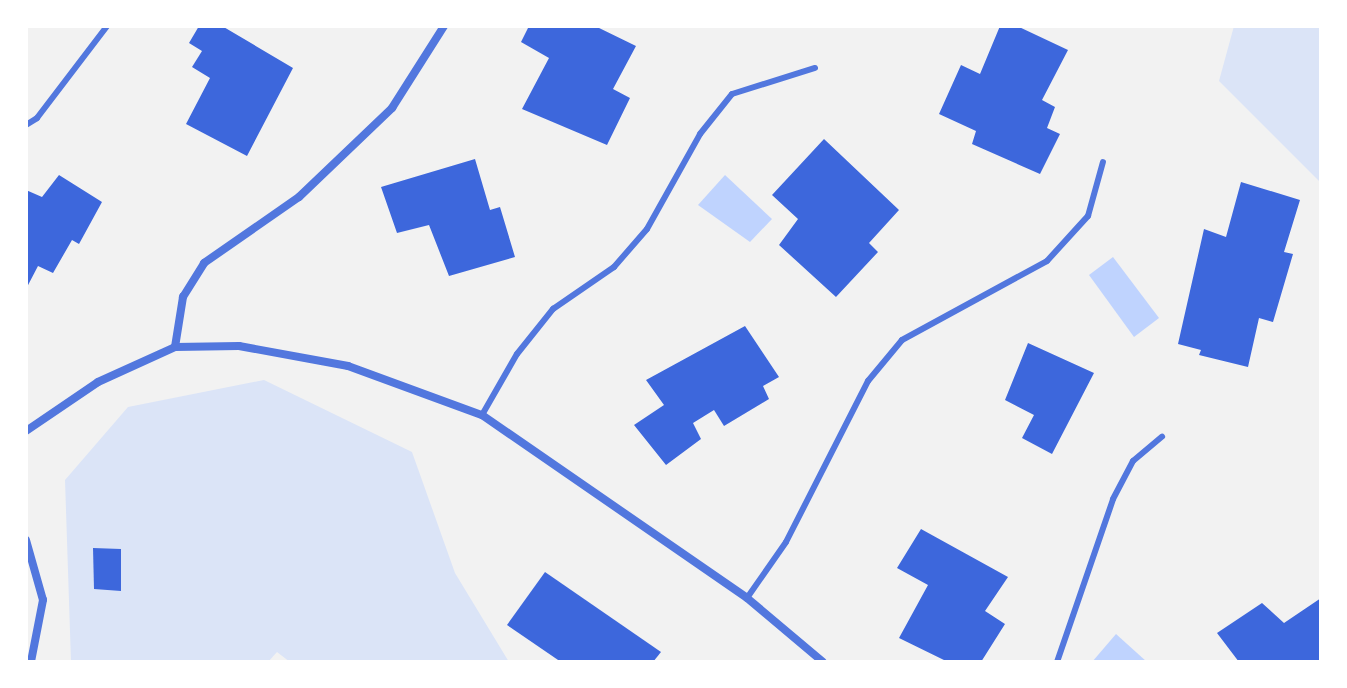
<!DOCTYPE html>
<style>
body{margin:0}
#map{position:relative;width:1347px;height:688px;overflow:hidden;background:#f2f2f2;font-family:"Exo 2",sans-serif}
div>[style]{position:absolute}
.green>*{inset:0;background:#dbe4f7}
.water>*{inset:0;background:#bfd3fe}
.building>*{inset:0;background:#3d67dc}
.service>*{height:6px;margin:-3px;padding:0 3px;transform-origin:3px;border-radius:3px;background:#5277de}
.minor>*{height:8px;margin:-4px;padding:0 4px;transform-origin:4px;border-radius:4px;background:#5277de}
span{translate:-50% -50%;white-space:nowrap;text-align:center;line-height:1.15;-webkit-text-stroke:7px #fff;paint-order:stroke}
.frame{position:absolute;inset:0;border:28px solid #fff;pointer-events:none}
</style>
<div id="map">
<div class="green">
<div style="clip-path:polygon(1234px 26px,1321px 26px,1321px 183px,1219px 81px)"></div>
<div style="clip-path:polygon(264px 380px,412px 452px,455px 573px,509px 662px,290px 662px,277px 652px,268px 662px,71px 662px,65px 480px,128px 407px)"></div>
</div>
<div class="water">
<div style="clip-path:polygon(725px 175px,772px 219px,750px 242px,698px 205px)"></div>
<div style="clip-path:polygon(1113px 257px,1159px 318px,1134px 337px,1089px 275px)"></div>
<div style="clip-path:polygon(1116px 634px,1147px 662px,1092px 662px)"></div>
</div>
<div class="building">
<div style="clip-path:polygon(199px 26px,222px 26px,293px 68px,247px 156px,186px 124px,210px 78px,192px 67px,202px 51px,189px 43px)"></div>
<div style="clip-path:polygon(529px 26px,595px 26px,636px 46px,613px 89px,630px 98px,607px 145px,522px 109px,549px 58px,521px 42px)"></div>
<div style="clip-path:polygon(1000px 26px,1017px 26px,1068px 50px,1042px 100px,1055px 107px,1047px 128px,1060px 134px,1040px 174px,972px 144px,976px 131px,939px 114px,961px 65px,980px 74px)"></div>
<div style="clip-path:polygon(824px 139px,899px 210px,869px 243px,878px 252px,836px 297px,779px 245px,798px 219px,772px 195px)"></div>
<div style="clip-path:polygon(475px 159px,490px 210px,500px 207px,515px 257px,449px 276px,429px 225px,397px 233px,381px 187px)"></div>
<div style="clip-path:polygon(59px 175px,102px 202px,79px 244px,72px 240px,53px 273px,38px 266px,26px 289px,26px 190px,42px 197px)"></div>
<div style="clip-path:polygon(1241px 182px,1300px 200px,1284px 252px,1293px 254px,1273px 322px,1259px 318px,1248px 367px,1199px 355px,1201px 350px,1178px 344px,1204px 229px,1226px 237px)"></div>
<div style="clip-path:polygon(745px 326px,779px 377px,763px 386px,769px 399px,724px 426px,714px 410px,693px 423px,701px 439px,666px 465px,634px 425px,664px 405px,646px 380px)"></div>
<div style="clip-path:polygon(1028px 343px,1094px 373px,1052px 454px,1022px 438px,1034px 415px,1005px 400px)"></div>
<div style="clip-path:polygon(921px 529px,1008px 577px,985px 611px,1005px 624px,981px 662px,948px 662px,899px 638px,928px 585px,897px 568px)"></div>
<div style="clip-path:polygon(93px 548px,121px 549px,121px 591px,94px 589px)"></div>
<div style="clip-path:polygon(545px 572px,661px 652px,653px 662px,561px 662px,507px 625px)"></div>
<div style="clip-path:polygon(1321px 598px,1321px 662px,1239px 662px,1217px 633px,1262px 603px,1284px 623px)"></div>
</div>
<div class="service">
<div style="left:26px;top:125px;width:13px;rotate:-32deg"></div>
<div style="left:37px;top:118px;width:116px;rotate:-52.7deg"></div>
<div style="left:482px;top:415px;width:70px;rotate:-60.2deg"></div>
<div style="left:517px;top:354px;width:58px;rotate:-51.3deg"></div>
<div style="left:553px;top:309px;width:74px;rotate:-34.5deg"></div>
<div style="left:614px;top:267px;width:50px;rotate:-49deg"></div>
<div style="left:647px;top:229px;width:109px;rotate:-60.8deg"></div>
<div style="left:700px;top:134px;width:51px;rotate:-51.3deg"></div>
<div style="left:732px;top:94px;width:87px;rotate:-17.4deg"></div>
<div style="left:747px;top:598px;width:68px;rotate:-55.1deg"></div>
<div style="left:786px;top:542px;width:181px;rotate:-63deg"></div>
<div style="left:868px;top:381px;width:53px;rotate:-50.3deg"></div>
<div style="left:902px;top:340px;width:165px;rotate:-28.6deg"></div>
<div style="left:1047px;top:261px;width:61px;rotate:-47.7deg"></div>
<div style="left:1088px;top:216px;width:56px;rotate:-74.5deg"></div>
<div style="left:1057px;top:662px;width:172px;rotate:-71deg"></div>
<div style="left:1113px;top:499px;width:43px;rotate:-62.2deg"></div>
<div style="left:1133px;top:461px;width:38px;rotate:-40deg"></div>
</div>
<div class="minor">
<div style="left:175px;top:347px;width:51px;rotate:-80.9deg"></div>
<div style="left:183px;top:297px;width:40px;rotate:-58deg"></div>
<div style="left:204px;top:263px;width:116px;rotate:-34.8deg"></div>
<div style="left:299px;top:197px;width:129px;rotate:-43.7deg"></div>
<div style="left:392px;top:108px;width:97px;rotate:-57.6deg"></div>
<div style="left:26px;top:431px;width:87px;rotate:-34.2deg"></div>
<div style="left:98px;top:382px;width:85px;rotate:-24.4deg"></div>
<div style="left:175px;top:347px;width:64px;rotate:-0.9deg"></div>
<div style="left:239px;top:346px;width:111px;rotate:10.4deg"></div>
<div style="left:348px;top:366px;width:143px;rotate:20.1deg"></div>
<div style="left:482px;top:415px;width:322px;rotate:34.6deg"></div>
<div style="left:747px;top:598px;width:99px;rotate:40.1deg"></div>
<div style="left:26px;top:540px;width:62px;rotate:74.2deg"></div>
<div style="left:43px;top:600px;width:63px;rotate:101deg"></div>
</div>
<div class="frame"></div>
</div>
